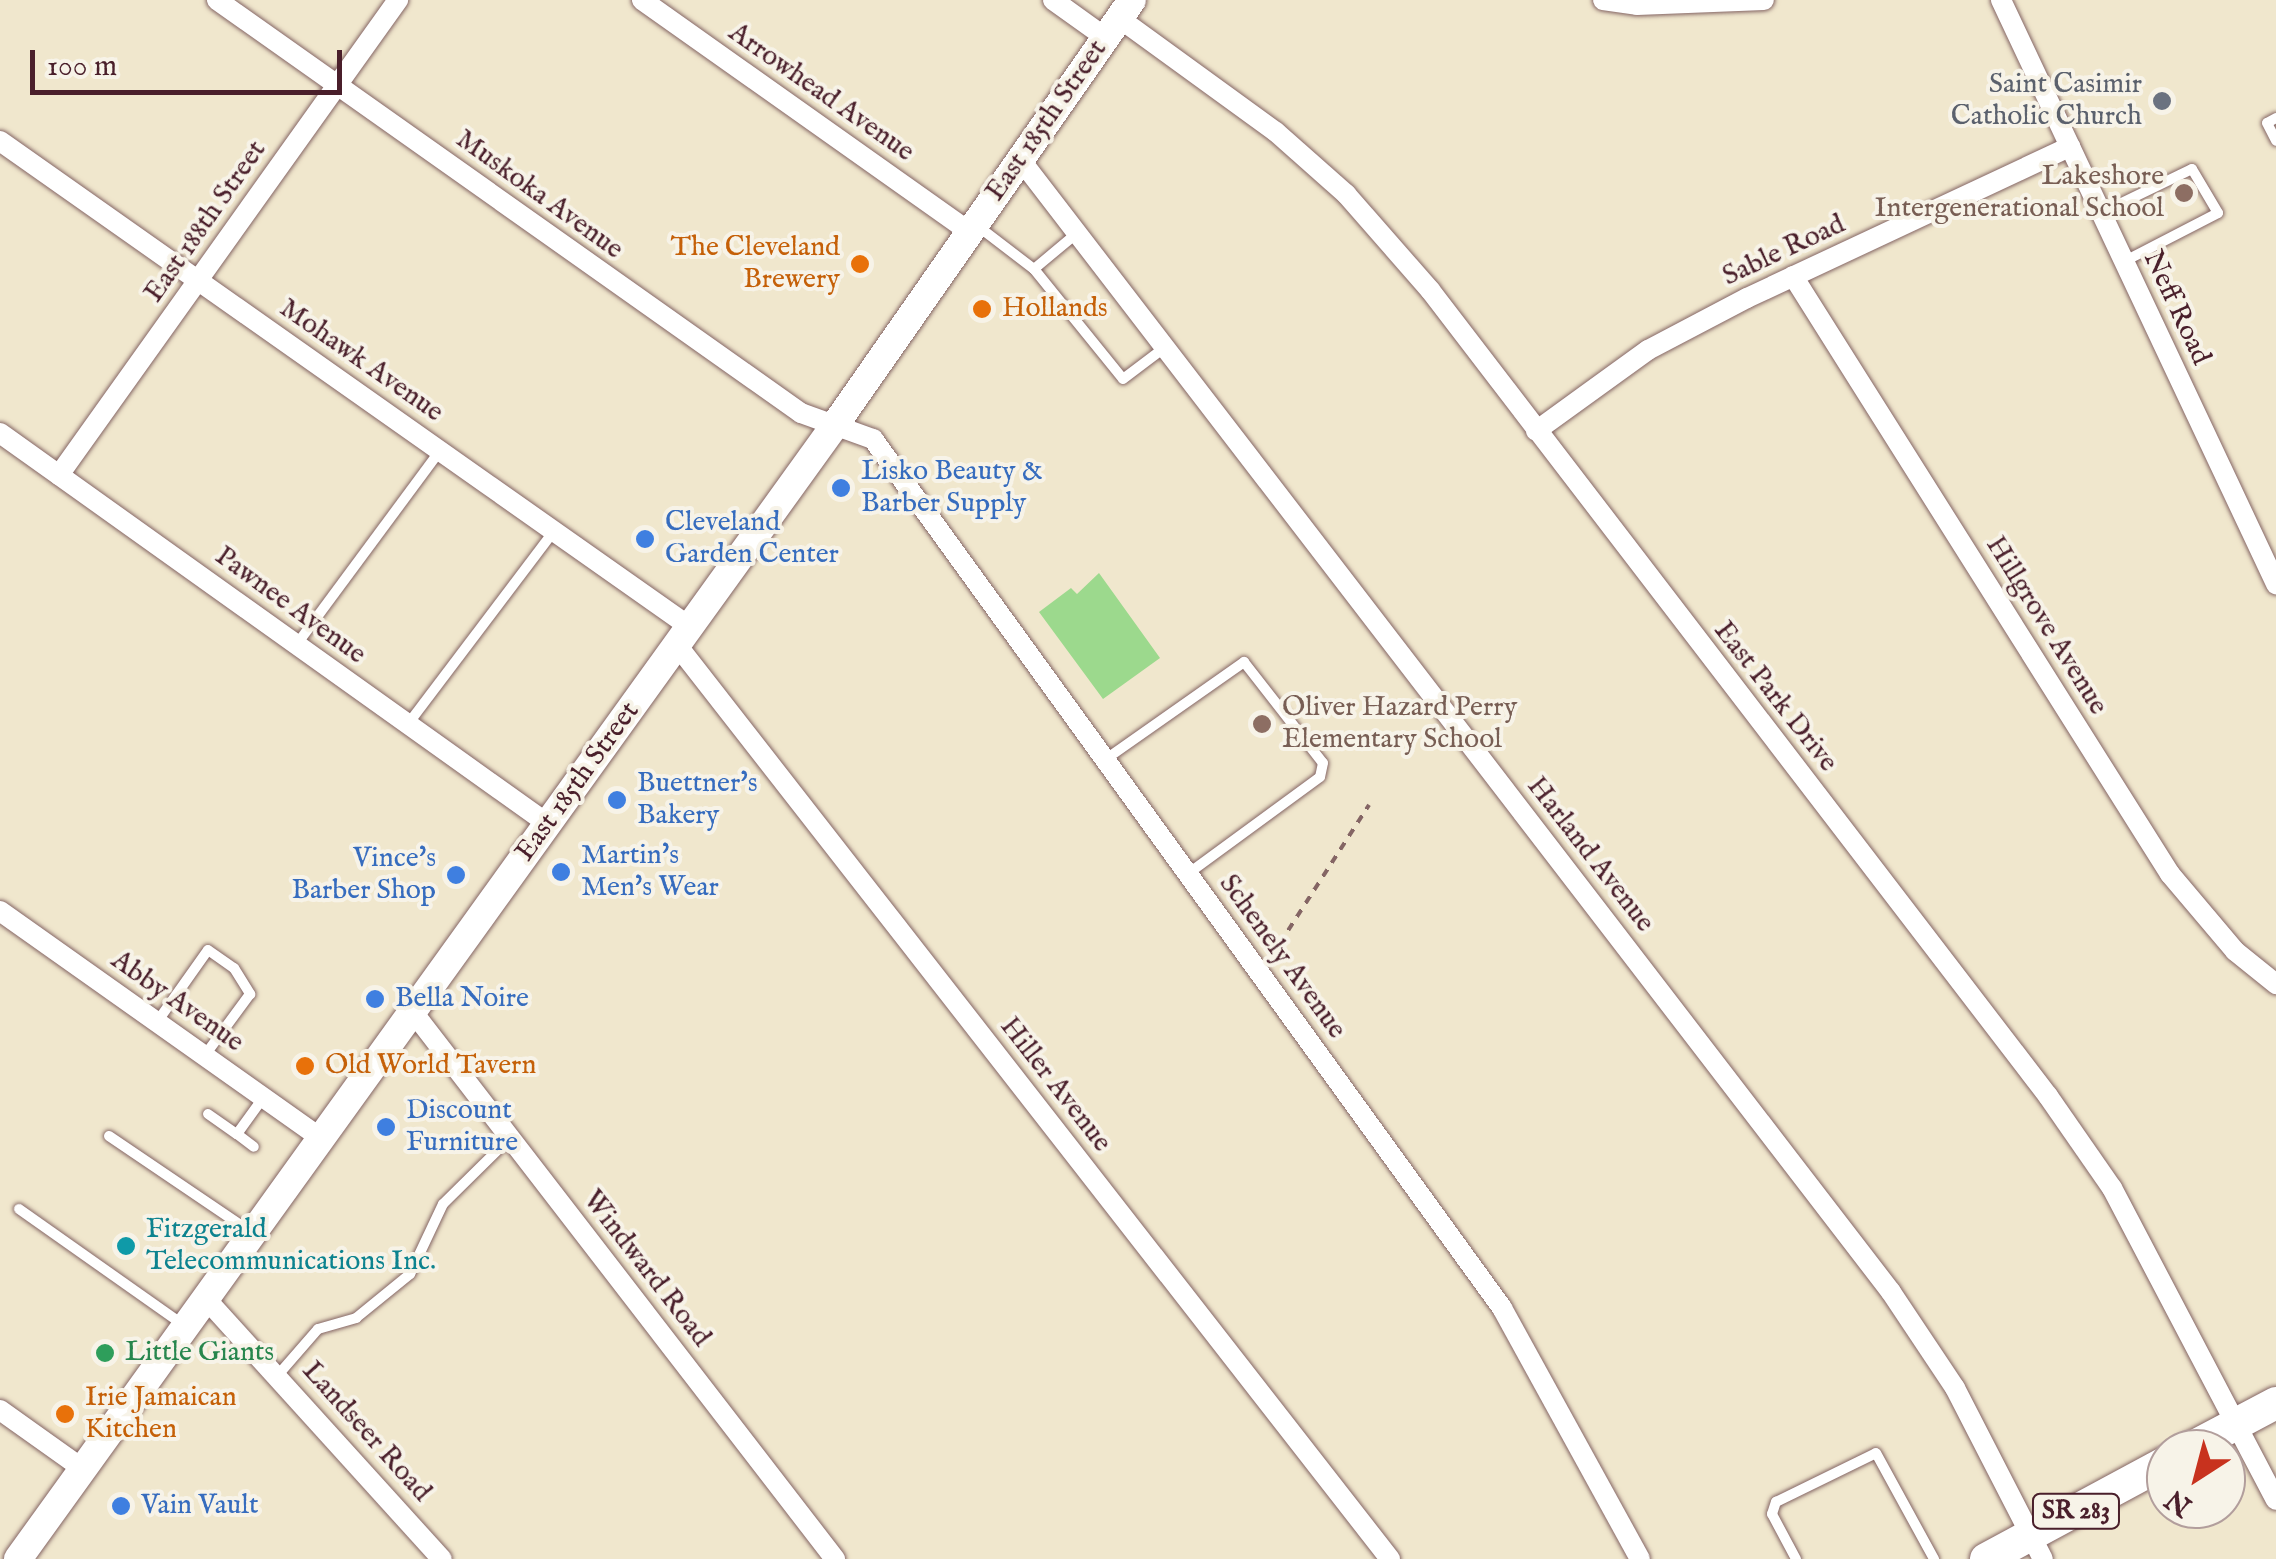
<!DOCTYPE html>
<style>
body{margin:0}
#map{position:relative;width:2276px;height:1559px;overflow:hidden;background:#f0e7cd;font-family:"IM FELL English",serif}
div>[style]{position:absolute}
.green>*{inset:0;background:#9cd98d}
.path>*{height:4px;margin-top:-2px;transform-origin:0;background:repeating-linear-gradient(90deg,#846564 0 8px,transparent 0 16px)}
.roads{filter:drop-shadow(0 0 2px #846564) drop-shadow(0 0 2px #846564)}
.lane>*{height:10px;margin:-5px;padding:0 5px;transform-origin:5px;border-radius:5px;background:#fff}
.street>*{height:20px;margin:-10px;padding:0 10px;transform-origin:10px;border-radius:10px;background:#fff}
.secondary>*{height:28px;margin:-14px;padding:0 14px;transform-origin:14px;border-radius:14px;background:#fff}
.primary>*{height:32px;margin:-16px;padding:0 16px;transform-origin:16px;border-radius:16px;background:#fff}
.dots>*{width:28px;height:28px;translate:-50% -50%;box-sizing:border-box;border:5px solid #f7f3e8;border-radius:50%}
span{translate:-50% -50%;white-space:nowrap;text-align:center;line-height:1.15;-webkit-text-stroke:8px #f7f3e8;paint-order:stroke}
.shield-label span{padding:2px 8px;background:#f7f3e8;border:2px solid;border-radius:8px;-webkit-text-stroke-width:0}
.shield-label{font-size:25px;color:#4a1f2b;font-weight:700}
.worship-label{font-size:28px;color:#5b616d}
.right{translate:-100% -50%;text-align:right}
.street-label{font-size:28px;color:#4a1f2b}
.education-label{font-size:28px;color:#785e54}
.left{translate:0 -50%;text-align:left}
.food-label{font-size:28px;color:#c56008}
.shop-label{font-size:28px;color:#366cbe}
.culture-label{font-size:28px;color:#0d838f}
.leisure-label{font-size:28px;color:#27864d}
.north{position:absolute;left:2146px;top:1429px;width:100px;height:100px;box-sizing:border-box;background:#f7f3e8;border:2px solid #b29e9c;border-radius:50%;rotate:216deg;font-size:28px;font-weight:700;line-height:40px;text-align:center;color:#4a1f2b}
.north::after{content:'';display:block;margin:auto;width:35px;height:45px;background:#c8321e;clip-path:polygon(50% 0,100% 100%,50% 72%,0 100%)}
.scale{position:absolute;left:30px;top:50px;width:312px;height:45px;box-sizing:border-box;border:5px solid #4a1f2b;border-top:0;padding-left:12px;font-size:30px;line-height:35px;white-space:nowrap;color:#4a1f2b;-webkit-text-stroke:8px #f7f3e8;paint-order:stroke}
</style>
<div id="map">
<div class="green">
<div style="clip-path:polygon(1099px 573px,1160px 658px,1103px 699px,1039px 612px,1071px 588px,1077px 594px)"></div>
</div>
<div class="path">
<div style="left:1271px;top:957px;width:181px;rotate:-57.2deg"></div>
</div>
<div class="roads">
<div class="lane">
<div style="left:2276px;top:118px;width:10px;rotate:151deg"></div>
<div style="left:2267px;top:123px;width:20px;rotate:63deg"></div>
<div style="left:2101px;top:213px;width:101px;rotate:-25.8deg"></div>
<div style="left:2192px;top:169px;width:51px;rotate:59.4deg"></div>
<div style="left:2218px;top:213px;width:105px;rotate:152.7deg"></div>
<div style="left:979px;top:227px;width:69px;rotate:37.4deg"></div>
<div style="left:1034px;top:269px;width:141px;rotate:51deg"></div>
<div style="left:1123px;top:379px;width:51px;rotate:-37.1deg"></div>
<div style="left:1034px;top:269px;width:56px;rotate:-39.9deg"></div>
<div style="left:297px;top:644px;width:240px;rotate:-53.5deg"></div>
<div style="left:408px;top:724px;width:242px;rotate:-52.9deg"></div>
<div style="left:1106px;top:759px;width:169px;rotate:-35.1deg"></div>
<div style="left:1244px;top:662px;width:128px;rotate:52deg"></div>
<div style="left:1323px;top:763px;width:14px;rotate:102deg"></div>
<div style="left:1320px;top:777px;width:162px;rotate:143.8deg"></div>
<div style="left:157px;top:1022px;width:88px;rotate:-54.7deg"></div>
<div style="left:208px;top:950px;width:32px;rotate:35deg"></div>
<div style="left:234px;top:968px;width:31px;rotate:58deg"></div>
<div style="left:250px;top:994px;width:76px;rotate:126.4deg"></div>
<div style="left:208px;top:1114px;width:35px;rotate:35deg"></div>
<div style="left:237px;top:1134px;width:44px;rotate:-54.2deg"></div>
<div style="left:237px;top:1134px;width:21px;rotate:37deg"></div>
<div style="left:109px;top:1136px;width:173px;rotate:34.1deg"></div>
<div style="left:19px;top:1209px;width:203px;rotate:35.2deg"></div>
<div style="left:278px;top:1375px;width:61px;rotate:-49deg"></div>
<div style="left:318px;top:1329px;width:40px;rotate:-16deg"></div>
<div style="left:356px;top:1318px;width:70px;rotate:-39.2deg"></div>
<div style="left:410px;top:1274px;width:77px;rotate:-64.8deg"></div>
<div style="left:443px;top:1204px;width:94px;rotate:-44.6deg"></div>
<div style="left:1796px;top:1559px;width:51px;rotate:-118.1deg"></div>
<div style="left:1772px;top:1514px;width:13px;rotate:-72deg"></div>
<div style="left:1776px;top:1502px;width:111px;rotate:-26.1deg"></div>
<div style="left:1876px;top:1453px;width:121px;rotate:61.3deg"></div>
</div>
<div class="street">
<div style="left:217px;top:0;width:715px;rotate:35.27deg"></div>
<div style="left:801px;top:413px;width:77px;rotate:19.9deg"></div>
<div style="left:873px;top:439px;width:1073px;rotate:54.1deg"></div>
<div style="left:1502px;top:1308px;width:286px;rotate:61.2deg"></div>
<div style="left:642px;top:0;width:400px;rotate:35.3deg"></div>
<div style="left:1053px;top:0;width:65px;rotate:35.6deg"></div>
<div style="left:1603px;top:0;width:34px;rotate:8deg"></div>
<div style="left:1637px;top:5px;width:127px;rotate:-2.3deg"></div>
<div style="left:2001px;top:0;width:646px;rotate:64.78deg"></div>
<div style="left:1119px;top:18px;width:194px;rotate:36deg"></div>
<div style="left:1276px;top:132px;width:94px;rotate:41.5deg"></div>
<div style="left:1346px;top:194px;width:128px;rotate:48.8deg"></div>
<div style="left:1430px;top:290px;width:1016px;rotate:52.52deg"></div>
<div style="left:2048px;top:1096px;width:112px;rotate:55.2deg"></div>
<div style="left:2112px;top:1188px;width:352px;rotate:62.3deg"></div>
<div style="left:0;top:141px;width:844px;rotate:35.16deg"></div>
<div style="left:1020px;top:159px;width:1429px;rotate:52.45deg"></div>
<div style="left:1891px;top:1292px;width:115px;rotate:56.3deg"></div>
<div style="left:1955px;top:1388px;width:192px;rotate:62.8deg"></div>
<div style="left:1793px;top:276px;width:707px;rotate:57.77deg"></div>
<div style="left:2170px;top:874px;width:101px;rotate:49.8deg"></div>
<div style="left:2235px;top:951px;width:53px;rotate:38.8deg"></div>
<div style="left:1536px;top:431px;width:138px;rotate:-35.9deg"></div>
<div style="left:1648px;top:350px;width:112px;rotate:-27.7deg"></div>
<div style="left:1747px;top:298px;width:357px;rotate:-25.1deg"></div>
<div style="left:0;top:433px;width:673px;rotate:35.51deg"></div>
<div style="left:59px;top:475px;width:584px;rotate:-54.49deg"></div>
<div style="left:677px;top:645px;width:1159px;rotate:52.04deg"></div>
<div style="left:0;top:911px;width:393px;rotate:35.3deg"></div>
<div style="left:413px;top:1012px;width:691px;rotate:52.35deg"></div>
<div style="left:206px;top:1299px;width:351px;rotate:47.8deg"></div>
<div style="left:0;top:1410px;width:102px;rotate:35.4deg"></div>
</div>
<div class="secondary">
<div style="left:18px;top:1559px;width:1398px;rotate:-54.23deg"></div>
<div style="left:835px;top:425px;width:518px;rotate:-55.05deg"></div>
</div>
<div class="primary">
<div style="left:2189px;top:1449px;width:98px;rotate:-27.9deg"></div>
<div style="left:1986px;top:1559px;width:204px;rotate:-28.3deg"></div>
</div>
</div>
<div class="dots">
<div style="left:2162px;top:101px;background:#6b7280"></div>
<div style="left:2184px;top:193px;background:#8d6e63"></div>
<div style="left:860px;top:264px;background:#e8710a"></div>
<div style="left:982px;top:309px;background:#e8710a"></div>
<div style="left:841px;top:488px;background:#3f7fe0"></div>
<div style="left:645px;top:539px;background:#3f7fe0"></div>
<div style="left:1262px;top:724px;background:#8d6e63"></div>
<div style="left:617px;top:800px;background:#3f7fe0"></div>
<div style="left:561px;top:872px;background:#3f7fe0"></div>
<div style="left:456px;top:875px;background:#3f7fe0"></div>
<div style="left:375px;top:999px;background:#3f7fe0"></div>
<div style="left:305px;top:1066px;background:#e8710a"></div>
<div style="left:386px;top:1127px;background:#3f7fe0"></div>
<div style="left:126px;top:1246px;background:#0f9aa8"></div>
<div style="left:105px;top:1353px;background:#2e9e5b"></div>
<div style="left:65px;top:1414px;background:#e8710a"></div>
<div style="left:121px;top:1506px;background:#3f7fe0"></div>
</div>
<div class="shield-label">
<span style="left:2076px;top:1511px">SR 283</span>
</div>
<div class="worship-label">
<span class="right" style="left:2142px;top:101px">Saint Casimir<br>Catholic Church</span>
</div>
<div class="street-label">
<span style="left:821px;top:93px;rotate:35deg">Arrowhead Avenue</span>
<span style="left:1047px;top:121px;rotate:-55deg">East 185th Street</span>
<span style="left:539px;top:195px;rotate:36deg">Muskoka Avenue</span>
<span style="left:206px;top:222px;rotate:-55deg">East 188th Street</span>
<span style="left:1784px;top:251px;rotate:-25deg">Sable Road</span>
<span style="left:2176px;top:308px;rotate:65deg">Neff Road</span>
<span style="left:361px;top:361px;rotate:35deg">Mohawk Avenue</span>
<span style="left:290px;top:606px;rotate:36deg">Pawnee Avenue</span>
<span style="left:2046px;top:626px;rotate:58deg">Hillgrove Avenue</span>
<span style="left:1775px;top:697px;rotate:52deg">East Park Drive</span>
<span style="left:578px;top:782px;rotate:-54deg">East 185th Street</span>
<span style="left:1590px;top:855px;rotate:52deg">Harland Avenue</span>
<span style="left:1282px;top:957px;rotate:54deg">Schenely Avenue</span>
<span style="left:177px;top:1002px;rotate:35deg">Abby Avenue</span>
<span style="left:1055px;top:1085px;rotate:52deg">Hiller Avenue</span>
<span style="left:646px;top:1269px;rotate:52deg">Windward Road</span>
<span style="left:366px;top:1432px;rotate:48deg">Landseer Road</span>
</div>
<div class="education-label">
<span class="right" style="left:2164px;top:193px">Lakeshore<br>Intergenerational School</span>
<span class="left" style="left:1282px;top:724px">Oliver Hazard Perry<br>Elementary School</span>
</div>
<div class="food-label">
<span class="right" style="left:840px;top:264px">The Cleveland<br>Brewery</span>
<span class="left" style="left:1002px;top:309px">Hollands</span>
<span class="left" style="left:325px;top:1066px">Old World Tavern</span>
<span class="left" style="left:85px;top:1414px">Irie Jamaican<br>Kitchen</span>
</div>
<div class="shop-label">
<span class="left" style="left:861px;top:488px">Lisko Beauty &amp;<br>Barber Supply</span>
<span class="left" style="left:665px;top:539px">Cleveland<br>Garden Center</span>
<span class="left" style="left:637px;top:800px">Buettner's<br>Bakery</span>
<span class="left" style="left:581px;top:872px">Martin's<br>Men's Wear</span>
<span class="right" style="left:436px;top:875px">Vince's<br>Barber Shop</span>
<span class="left" style="left:395px;top:999px">Bella Noire</span>
<span class="left" style="left:406px;top:1127px">Discount<br>Furniture</span>
<span class="left" style="left:141px;top:1506px">Vain Vault</span>
</div>
<div class="culture-label">
<span class="left" style="left:146px;top:1246px">Fitzgerald<br>Telecommunications Inc.</span>
</div>
<div class="leisure-label">
<span class="left" style="left:125px;top:1353px">Little Giants</span>
</div>
<div class="north">N</div>
<div class="scale">100 m</div>
</div>
